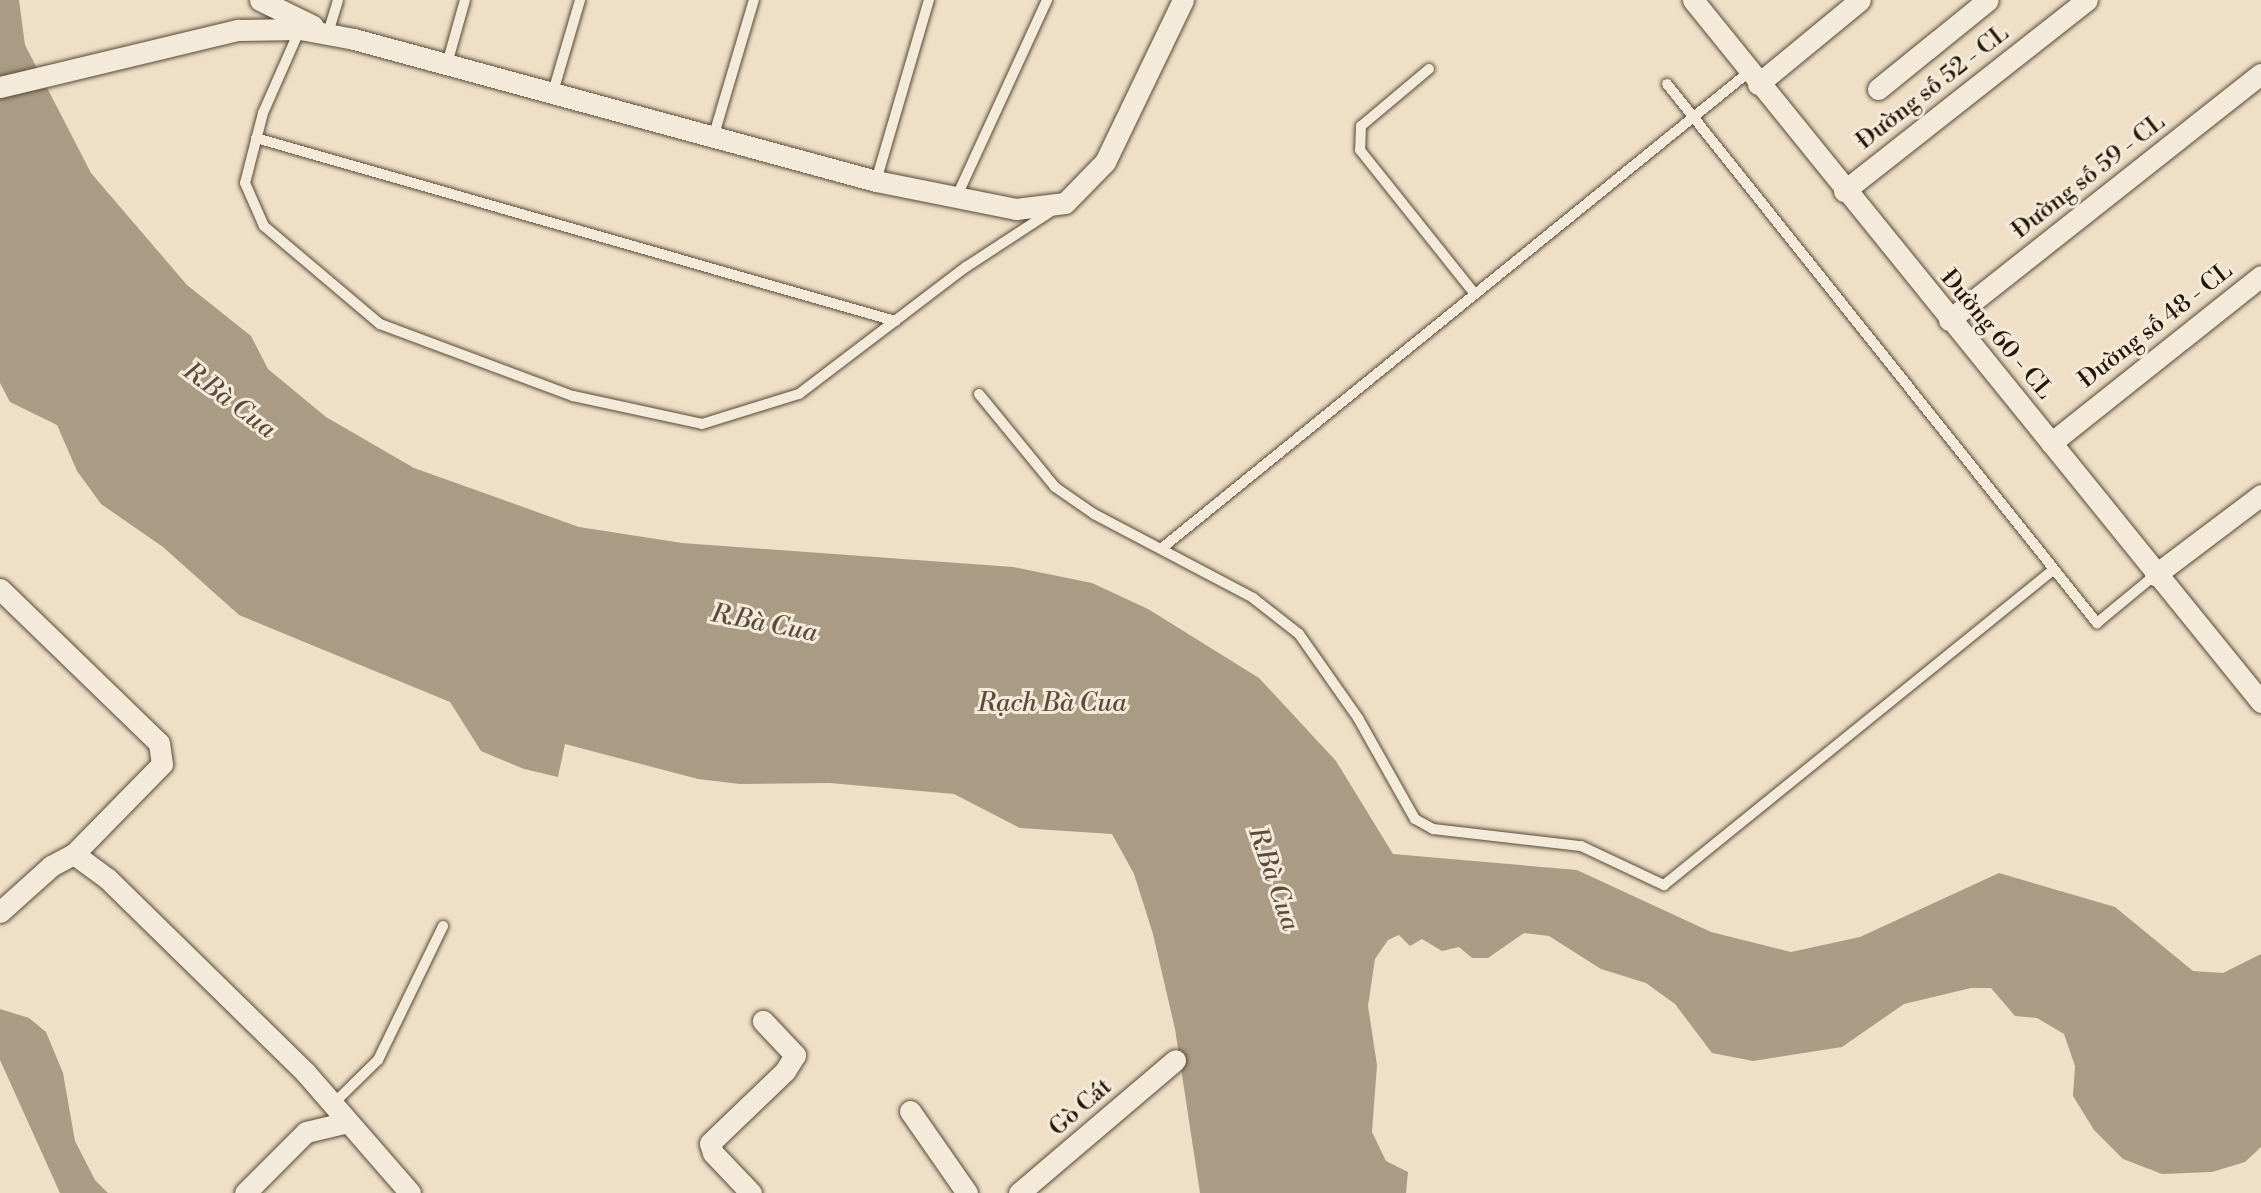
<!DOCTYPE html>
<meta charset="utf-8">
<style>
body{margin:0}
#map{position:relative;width:2261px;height:1193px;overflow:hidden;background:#eedfc6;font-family:"Libre Bodoni",serif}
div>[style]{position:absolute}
.water>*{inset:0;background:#aa9b85}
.roads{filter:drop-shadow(0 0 2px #574938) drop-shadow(0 0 2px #574938)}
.service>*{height:10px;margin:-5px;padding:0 5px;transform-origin:5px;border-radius:5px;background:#f4eada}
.minor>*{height:21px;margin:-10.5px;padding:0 10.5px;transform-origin:10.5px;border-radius:10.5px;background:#f4eada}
span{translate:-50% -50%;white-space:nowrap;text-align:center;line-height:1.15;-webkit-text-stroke:6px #f4eada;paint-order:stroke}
.street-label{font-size:24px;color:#251708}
.water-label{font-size:26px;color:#5a4c3a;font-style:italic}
</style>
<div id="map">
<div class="water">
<div style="clip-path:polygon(0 0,19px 0,25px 45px,91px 173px,187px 285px,251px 336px,268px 369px,326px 417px,414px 468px,579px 527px,682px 543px,1013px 567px,1092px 583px,1148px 609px,1259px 678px,1336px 761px,1393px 854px,1577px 870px,1711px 932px,1791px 952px,1860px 937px,1999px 873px,2115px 907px,2193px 971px,2223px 973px,2261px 954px,2261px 1147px,2245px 1162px,2212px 1172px,2162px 1174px,2123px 1159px,2094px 1130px,2073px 1096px,2075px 1066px,2064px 1034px,2037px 1018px,2015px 1016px,1991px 988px,1971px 988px,1904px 1004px,1842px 1047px,1753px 1061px,1712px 1053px,1675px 1004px,1646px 983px,1601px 969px,1549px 936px,1524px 933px,1488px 958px,1472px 958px,1459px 947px,1442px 951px,1422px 939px,1410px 946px,1399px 935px,1388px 940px,1375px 959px,1368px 1006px,1377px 1065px,1372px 1132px,1386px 1161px,1408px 1172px,1406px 1193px,1200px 1193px,1175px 1029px,1153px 934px,1134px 874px,1112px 834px,1020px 828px,954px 794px,830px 783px,740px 784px,698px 779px,565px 744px,558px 777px,524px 769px,481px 751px,450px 702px,239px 615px,163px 547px,101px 504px,77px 471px,57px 425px,10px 402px,0 383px)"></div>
<div style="clip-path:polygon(0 1009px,29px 1018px,46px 1032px,63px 1073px,75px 1141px,95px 1180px,108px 1193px,60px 1193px,0 1060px)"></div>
</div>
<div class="roads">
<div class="service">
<div style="left:300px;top:29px;width:92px;rotate:113.8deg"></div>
<div style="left:263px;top:113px;width:72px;rotate:104.4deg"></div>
<div style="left:245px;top:183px;width:47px;rotate:66.2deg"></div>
<div style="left:264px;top:226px;width:152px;rotate:40.2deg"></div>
<div style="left:380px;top:324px;width:206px;rotate:20.5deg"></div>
<div style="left:573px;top:396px;width:132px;rotate:12.2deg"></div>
<div style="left:702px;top:424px;width:102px;rotate:-17.2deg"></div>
<div style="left:799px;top:394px;width:210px;rotate:-37.3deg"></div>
<div style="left:966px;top:267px;width:104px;rotate:-33.2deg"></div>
<div style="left:328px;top:33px;width:34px;rotate:-73deg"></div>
<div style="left:447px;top:64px;width:66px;rotate:-74.3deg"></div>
<div style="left:1429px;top:69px;width:89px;rotate:140deg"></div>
<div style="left:1361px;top:126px;width:24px;rotate:92deg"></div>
<div style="left:1360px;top:150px;width:184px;rotate:51.4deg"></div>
<div style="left:1667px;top:84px;width:690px;rotate:51.42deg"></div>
<div style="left:2097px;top:623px;width:75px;rotate:-39.6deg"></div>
<div style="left:553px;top:92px;width:96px;rotate:-73.6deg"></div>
<div style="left:256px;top:138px;width:665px;rotate:15.98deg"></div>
<div style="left:713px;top:138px;width:144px;rotate:-73.5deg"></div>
<div style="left:876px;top:181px;width:189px;rotate:-73.7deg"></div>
<div style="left:956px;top:198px;width:218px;rotate:-65.3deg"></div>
<div style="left:979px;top:394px;width:120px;rotate:50.7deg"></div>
<div style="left:1055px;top:487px;width:47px;rotate:34.7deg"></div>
<div style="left:1094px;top:514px;width:180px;rotate:27.8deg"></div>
<div style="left:1253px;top:598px;width:58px;rotate:38deg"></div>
<div style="left:1299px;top:634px;width:103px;rotate:54.9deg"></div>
<div style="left:1358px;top:718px;width:116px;rotate:60.6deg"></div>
<div style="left:1415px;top:819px;width:21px;rotate:29deg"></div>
<div style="left:1433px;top:829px;width:149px;rotate:6.6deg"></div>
<div style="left:1581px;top:846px;width:92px;rotate:25.2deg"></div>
<div style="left:1664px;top:885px;width:501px;rotate:-39deg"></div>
<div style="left:1162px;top:548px;width:756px;rotate:-39.04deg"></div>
<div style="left:333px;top:1104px;width:63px;rotate:-44.4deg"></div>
<div style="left:378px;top:1060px;width:149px;rotate:-64.1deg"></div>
</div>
<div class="minor">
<div style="left:260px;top:0;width:59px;rotate:26.1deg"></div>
<div style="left:1693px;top:0;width:903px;rotate:51.02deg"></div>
<div style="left:1758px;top:84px;width:132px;rotate:-39.5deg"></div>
<div style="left:0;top:87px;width:245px;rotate:-13.5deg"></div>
<div style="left:238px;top:30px;width:62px;rotate:-0.9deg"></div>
<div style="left:300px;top:29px;width:55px;rotate:10.5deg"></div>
<div style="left:354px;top:39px;width:541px;rotate:15.22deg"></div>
<div style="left:876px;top:181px;width:143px;rotate:11.3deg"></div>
<div style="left:1016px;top:209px;width:49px;rotate:-7deg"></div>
<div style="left:1065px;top:203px;width:57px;rotate:-45.7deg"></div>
<div style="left:1105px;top:162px;width:180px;rotate:-64.3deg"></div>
<div style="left:1878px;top:89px;width:141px;rotate:-39deg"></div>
<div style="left:1844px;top:191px;width:309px;rotate:-38.2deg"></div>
<div style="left:1949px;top:320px;width:397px;rotate:-38.3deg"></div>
<div style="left:2051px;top:443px;width:268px;rotate:-38.5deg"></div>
<div style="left:2155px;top:575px;width:133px;rotate:-37deg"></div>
<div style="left:0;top:589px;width:221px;rotate:44.1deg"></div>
<div style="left:159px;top:743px;width:21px;rotate:82deg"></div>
<div style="left:162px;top:764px;width:126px;rotate:134.4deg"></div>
<div style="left:0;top:912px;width:69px;rotate:-42deg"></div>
<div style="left:51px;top:866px;width:26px;rotate:-28deg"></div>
<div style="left:74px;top:854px;width:42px;rotate:36.3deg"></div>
<div style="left:108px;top:879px;width:276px;rotate:44.4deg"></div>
<div style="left:305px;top:1072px;width:160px;rotate:49deg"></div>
<div style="left:910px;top:1111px;width:100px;rotate:55.2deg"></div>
<div style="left:245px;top:1193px;width:86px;rotate:-45deg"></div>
<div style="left:306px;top:1132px;width:43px;rotate:-13.4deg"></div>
<div style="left:751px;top:1193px;width:55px;rotate:-133.5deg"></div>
<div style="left:713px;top:1153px;width:10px;rotate:-107deg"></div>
<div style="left:710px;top:1143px;width:104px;rotate:-43.8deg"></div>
<div style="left:785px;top:1071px;width:19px;rotate:-58deg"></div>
<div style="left:795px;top:1055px;width:47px;rotate:-133.3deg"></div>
<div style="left:1019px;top:1193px;width:205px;rotate:-40.4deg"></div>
</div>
</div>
<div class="street-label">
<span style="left:1933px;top:88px;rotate:-38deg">Đường số 52 - CL</span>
<span style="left:2089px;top:177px;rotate:-38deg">Đường số 59 - CL</span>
<span style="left:2156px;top:326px;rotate:-38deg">Đường số 48 - CL</span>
<span style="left:1996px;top:335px;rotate:50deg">Đường 60 - CL</span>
<span style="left:1081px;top:1108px;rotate:-41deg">Gò Cát</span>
</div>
<div class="water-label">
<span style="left:229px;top:401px;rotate:37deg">R.Bà Cua</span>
<span style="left:764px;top:624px;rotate:11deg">R.Bà Cua</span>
<span style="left:1052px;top:704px">Rạch Bà Cua</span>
<span style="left:1273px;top:879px;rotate:71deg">R.Bà Cua</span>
</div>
</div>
